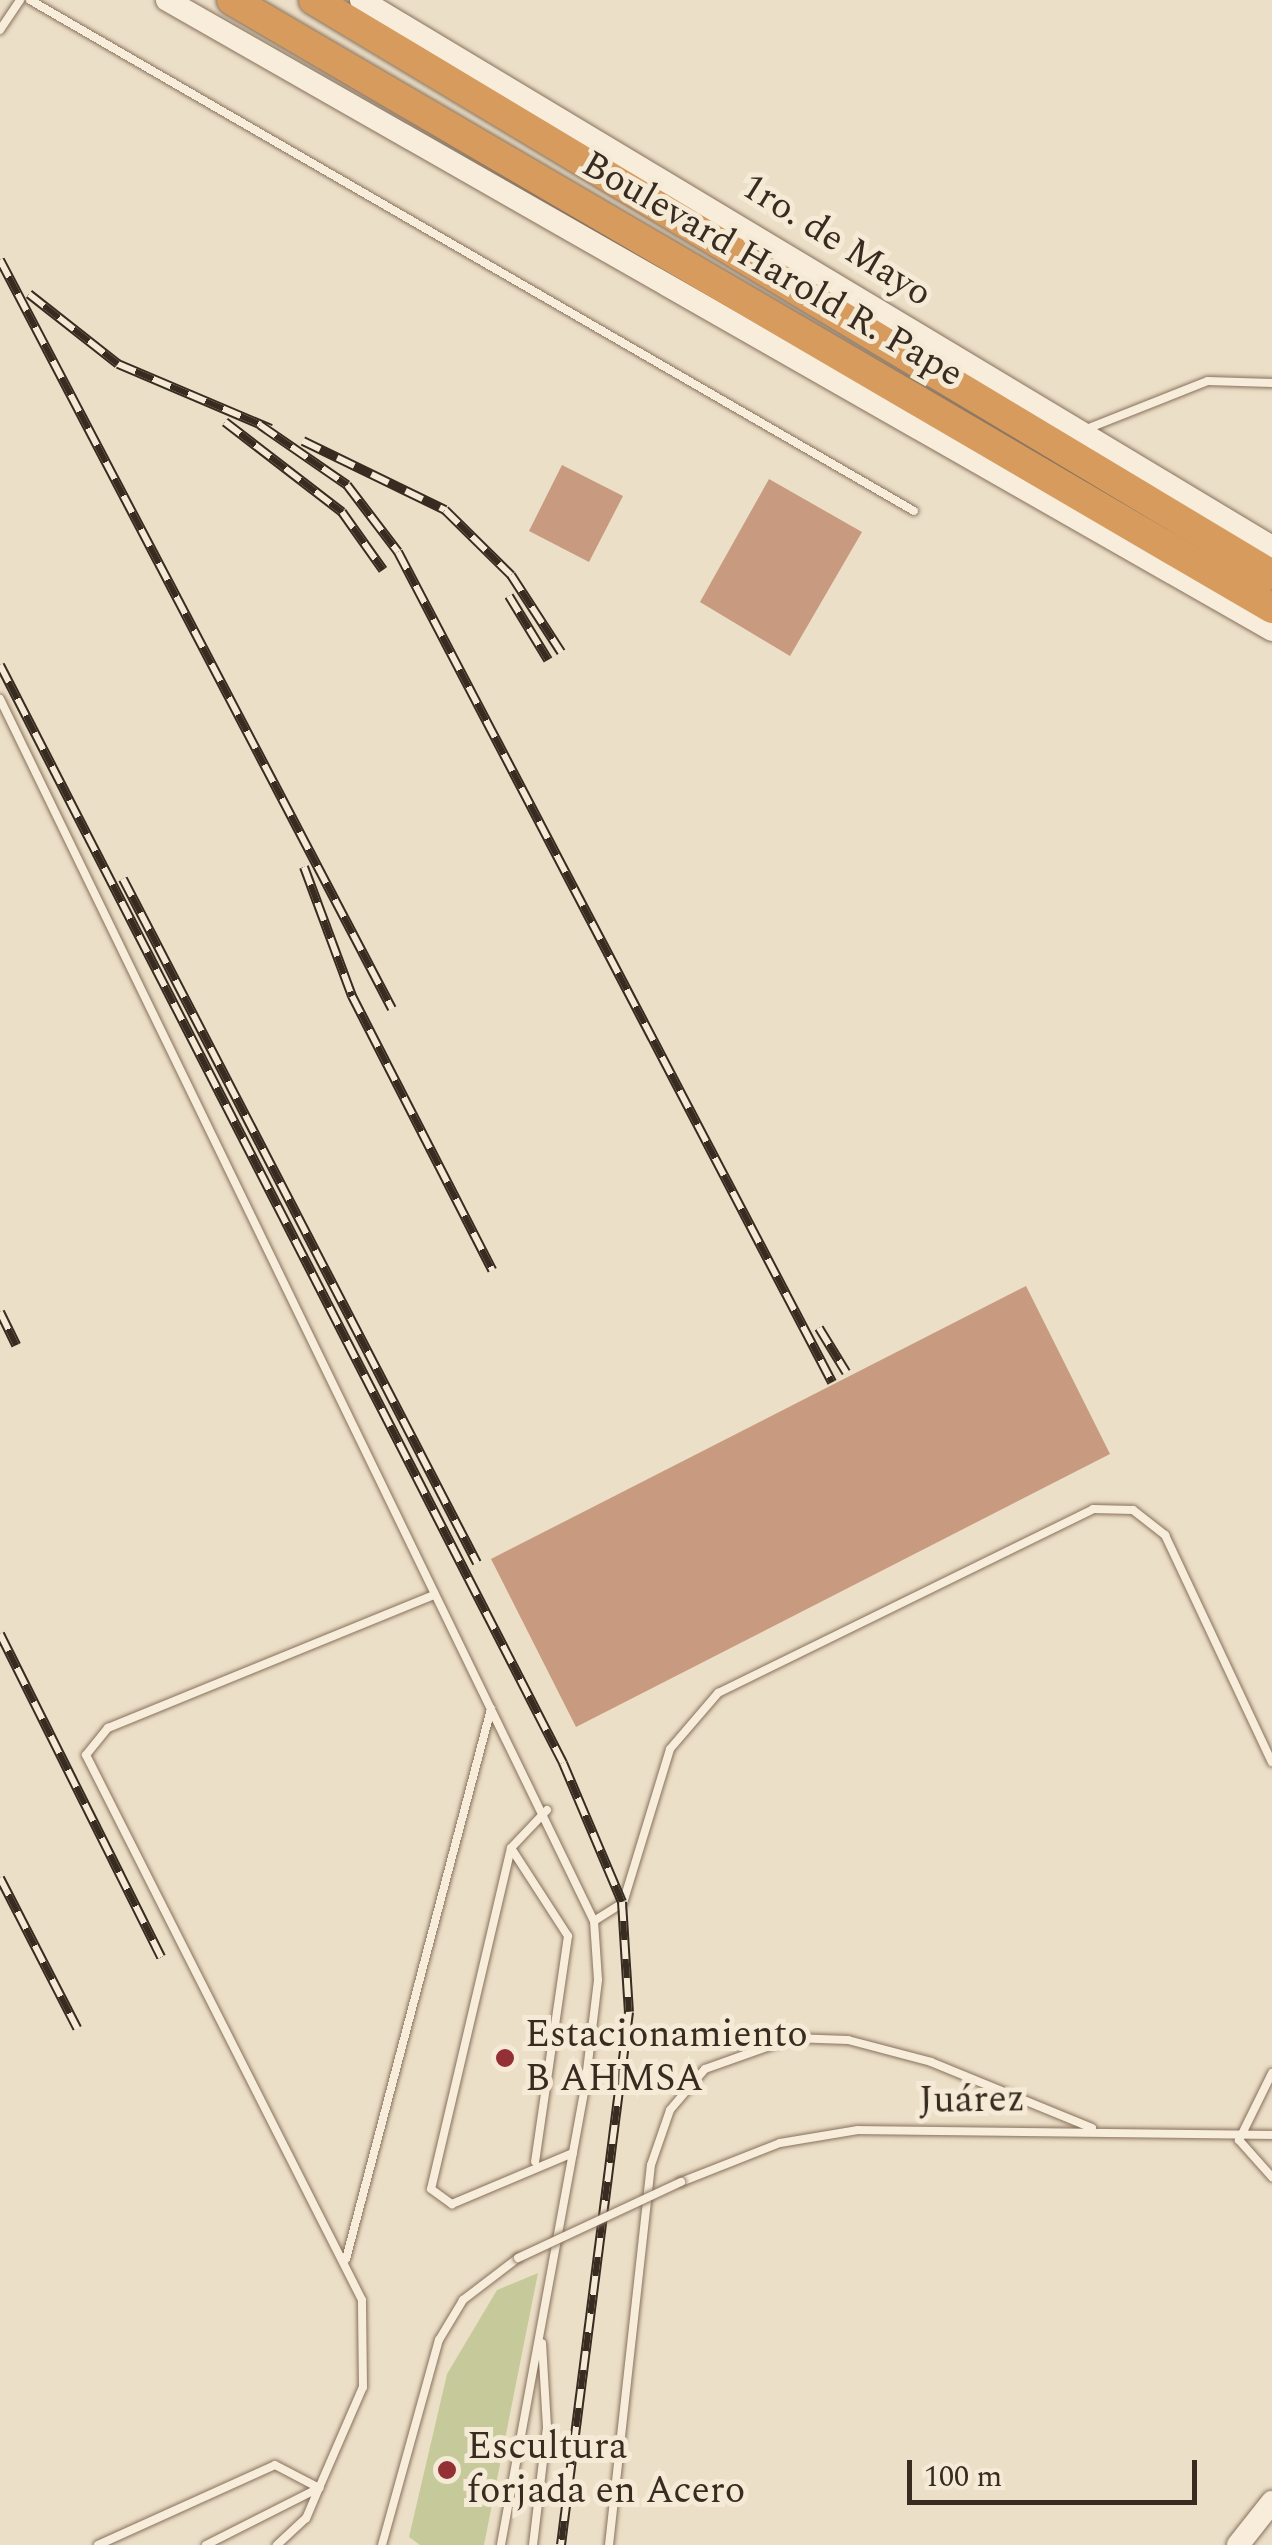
<!DOCTYPE html>
<meta charset="utf-8">
<style>
body{margin:0}
#map{position:relative;width:1272px;height:2545px;overflow:hidden;background:#ecdfc7;font-family:Spectral,serif}
div>[style]{position:absolute}
.green>*{inset:0;background:#c6ca9b}
.building>*{inset:0;background:#c89a7f}
.roads{filter:drop-shadow(0 0 2px #87715d) drop-shadow(0 0 2px #87715d)}
.lane>*{height:8px;margin:-4px;padding:0 4px;transform-origin:4px;border-radius:4px;background:#f7edda}
.secondary>*{height:22px;margin:-11px;padding:0 11px;transform-origin:11px;border-radius:11px;background:#f7edda}
.highway>*{height:30px;margin:-15px;padding:0 15px;transform-origin:15px;border-radius:15px;background:#d69b5d}
.rail>*{height:10px;margin-top:-5px;transform-origin:0;background:repeating-linear-gradient(90deg,#f4ead6 0 19px,#382b20 0 38px);box-sizing:border-box;border-block:2px solid #382b20}
.bridges{filter:drop-shadow(0 0 2px #87715d) drop-shadow(0 0 2px #87715d)}
.lane-bridge>*{height:8px;margin:-4px;padding:0 4px;transform-origin:4px;border-radius:4px;background:#f7edda}
.dots>*{width:28px;height:28px;translate:-50% -50%;box-sizing:border-box;border:5px solid #f4ead6;border-radius:50%}
span{translate:-50% -50%;white-space:nowrap;text-align:center;line-height:1.15;-webkit-text-stroke:10px #f4ead6;paint-order:stroke}
.street-label{font-size:38px;color:#382b20}
.poi-label{font-size:38px;color:#382b20}
.left{translate:0 -50%;text-align:left}
.scale{position:absolute;left:907px;top:2460px;width:290px;height:45px;box-sizing:border-box;border:5px solid #382b20;border-top:0;padding-left:12px;font-size:30px;line-height:35px;white-space:nowrap;color:#382b20;-webkit-text-stroke:8px #f4ead6;paint-order:stroke}
</style>
<div id="map">
<div class="green">
<div style="clip-path:polygon(538px 2273px,484px 2545px,420px 2545px,409px 2537px,447px 2374px,497px 2290px)"></div>
</div>
<div class="building">
<div style="clip-path:polygon(562px 465px,623px 496px,589px 562px,529px 531px)"></div>
<div style="clip-path:polygon(769px 479px,862px 532px,790px 656px,700px 602px)"></div>
<div style="clip-path:polygon(1026px 1286px,1110px 1454px,576px 1727px,491px 1559px)"></div>
</div>
<div class="roads">
<div class="lane">
<div style="left:30px;top:0;width:1021px;rotate:30.03deg"></div>
<div style="left:0;top:30px;width:36px;rotate:-56deg"></div>
<div style="left:1084px;top:430px;width:133px;rotate:-21.6deg"></div>
<div style="left:1208px;top:381px;width:64px;rotate:1.8deg"></div>
<div style="left:0;top:699px;width:1359px;rotate:64.08deg"></div>
<div style="left:594px;top:1921px;width:59px;rotate:86.1deg"></div>
<div style="left:598px;top:1980px;width:108px;rotate:96.9deg"></div>
<div style="left:585px;top:2087px;width:466px;rotate:100.4deg"></div>
<div style="left:547px;top:1810px;width:52px;rotate:133.5deg"></div>
<div style="left:511px;top:1848px;width:350px;rotate:103.2deg"></div>
<div style="left:431px;top:2189px;width:26px;rotate:36deg"></div>
<div style="left:452px;top:2204px;width:131px;rotate:-22.9deg"></div>
<div style="left:511px;top:1848px;width:105px;rotate:57.1deg"></div>
<div style="left:568px;top:1936px;width:228px;rotate:98.3deg"></div>
<div style="left:594px;top:1921px;width:34px;rotate:-32deg"></div>
<div style="left:623px;top:1903px;width:161px;rotate:-73deg"></div>
<div style="left:670px;top:1749px;width:74px;rotate:-49.4deg"></div>
<div style="left:718px;top:1693px;width:418px;rotate:-26.1deg"></div>
<div style="left:1093px;top:1509px;width:40px;rotate:1.4deg"></div>
<div style="left:1133px;top:1510px;width:41px;rotate:38deg"></div>
<div style="left:1165px;top:1535px;width:251px;rotate:64.8deg"></div>
<div style="left:1272px;top:2073px;width:75px;rotate:116.2deg"></div>
<div style="left:1239px;top:2140px;width:50px;rotate:48.3deg"></div>
<div style="left:681px;top:2182px;width:106px;rotate:-21.5deg"></div>
<div style="left:780px;top:2143px;width:79px;rotate:-9.5deg"></div>
<div style="left:858px;top:2130px;width:414px;rotate:0.7deg"></div>
<div style="left:346px;top:2259px;width:569px;rotate:-75.23deg"></div>
<div style="left:98px;top:2545px;width:194px;rotate:-24.3deg"></div>
<div style="left:275px;top:2465px;width:50px;rotate:27.6deg"></div>
<div style="left:319px;top:2488px;width:33px;rotate:113deg"></div>
<div style="left:306px;top:2518px;width:40px;rotate:137deg"></div>
<div style="left:206px;top:2545px;width:127px;rotate:-26.8deg"></div>
<div style="left:319px;top:2488px;width:110px;rotate:-66.5deg"></div>
<div style="left:363px;top:2387px;width:87px;rotate:-90.7deg"></div>
<div style="left:362px;top:2300px;width:611px;rotate:-116.86deg"></div>
<div style="left:86px;top:1755px;width:35px;rotate:-51deg"></div>
<div style="left:108px;top:1728px;width:352px;rotate:-22.2deg"></div>
<div style="left:382px;top:2545px;width:213px;rotate:-74.5deg"></div>
<div style="left:439px;top:2340px;width:47px;rotate:-59deg"></div>
<div style="left:463px;top:2300px;width:69px;rotate:-37.4deg"></div>
<div style="left:533px;top:2545px;width:119px;rotate:-83.2deg"></div>
<div style="left:547px;top:2427px;width:84px;rotate:-93.4deg"></div>
<div style="left:609px;top:2545px;width:382px;rotate:-83.7deg"></div>
<div style="left:651px;top:2165px;width:58px;rotate:-70.9deg"></div>
<div style="left:670px;top:2110px;width:54px;rotate:-49.5deg"></div>
<div style="left:705px;top:2069px;width:92px;rotate:-19.6deg"></div>
<div style="left:792px;top:2038px;width:56px;rotate:2deg"></div>
<div style="left:848px;top:2040px;width:86px;rotate:14.8deg"></div>
<div style="left:931px;top:2062px;width:174px;rotate:22.3deg"></div>
</div>
<div class="secondary">
<div style="left:167px;top:0;width:1272px;rotate:29.69deg"></div>
<div style="left:361px;top:0;width:1063px;rotate:30.98deg"></div>
<div style="left:1238px;top:2545px;width:55px;rotate:-51.7deg"></div>
</div>
<div class="highway">
<div style="left:232px;top:0;width:1205px;rotate:30.31deg"></div>
<div style="left:314px;top:0;width:1117px;rotate:30.97deg"></div>
</div>
</div>
<div class="rail">
<div style="left:0;top:260px;width:845px;rotate:62.37deg"></div>
<div style="left:29px;top:294px;width:113px;rotate:38.2deg"></div>
<div style="left:118px;top:364px;width:166px;rotate:23deg"></div>
<div style="left:225px;top:422px;width:148px;rotate:37.6deg"></div>
<div style="left:342px;top:512px;width:71px;rotate:54.7deg"></div>
<div style="left:260px;top:425px;width:106px;rotate:34.6deg"></div>
<div style="left:347px;top:485px;width:84px;rotate:52.7deg"></div>
<div style="left:398px;top:552px;width:937px;rotate:62.4deg"></div>
<div style="left:303px;top:441px;width:158px;rotate:25.9deg"></div>
<div style="left:445px;top:510px;width:93px;rotate:44.6deg"></div>
<div style="left:511px;top:575px;width:92px;rotate:57deg"></div>
<div style="left:509px;top:596px;width:75px;rotate:58.6deg"></div>
<div style="left:0;top:665px;width:1234px;rotate:62.85deg"></div>
<div style="left:563px;top:1763px;width:151px;rotate:67deg"></div>
<div style="left:622px;top:1902px;width:110px;rotate:86.4deg"></div>
<div style="left:629px;top:2012px;width:537px;rotate:97.27deg"></div>
<div style="left:304px;top:867px;width:138px;rotate:69.6deg"></div>
<div style="left:352px;top:996px;width:308px;rotate:62.9deg"></div>
<div style="left:123px;top:879px;width:770px;rotate:62.64deg"></div>
<div style="left:0;top:1312px;width:37px;rotate:64deg"></div>
<div style="left:819px;top:1328px;width:52px;rotate:58.5deg"></div>
<div style="left:0;top:1634px;width:361px;rotate:63.5deg"></div>
<div style="left:0;top:1878px;width:169px;rotate:62.8deg"></div>
</div>
<div class="bridges">
<div class="lane-bridge">
<div style="left:518px;top:2258px;width:180px;rotate:-25deg"></div>
</div>
</div>
<div class="dots">
<div style="left:505px;top:2058px;background:#923035"></div>
<div style="left:447px;top:2470px;background:#923035"></div>
</div>
<div class="street-label">
<span style="left:836px;top:241px;rotate:32deg">1ro. de Mayo</span>
<span style="left:772px;top:270px;rotate:30deg">Boulevard Harold R. Pape</span>
<span style="left:972px;top:2101px;rotate:-1deg">Juárez</span>
</div>
<div class="poi-label">
<span class="left" style="left:525px;top:2058px">Estacionamiento<br>B AHMSA</span>
<span class="left" style="left:467px;top:2470px">Escultura<br>forjada en Acero</span>
</div>
<div class="scale">100 m</div>
</div>
